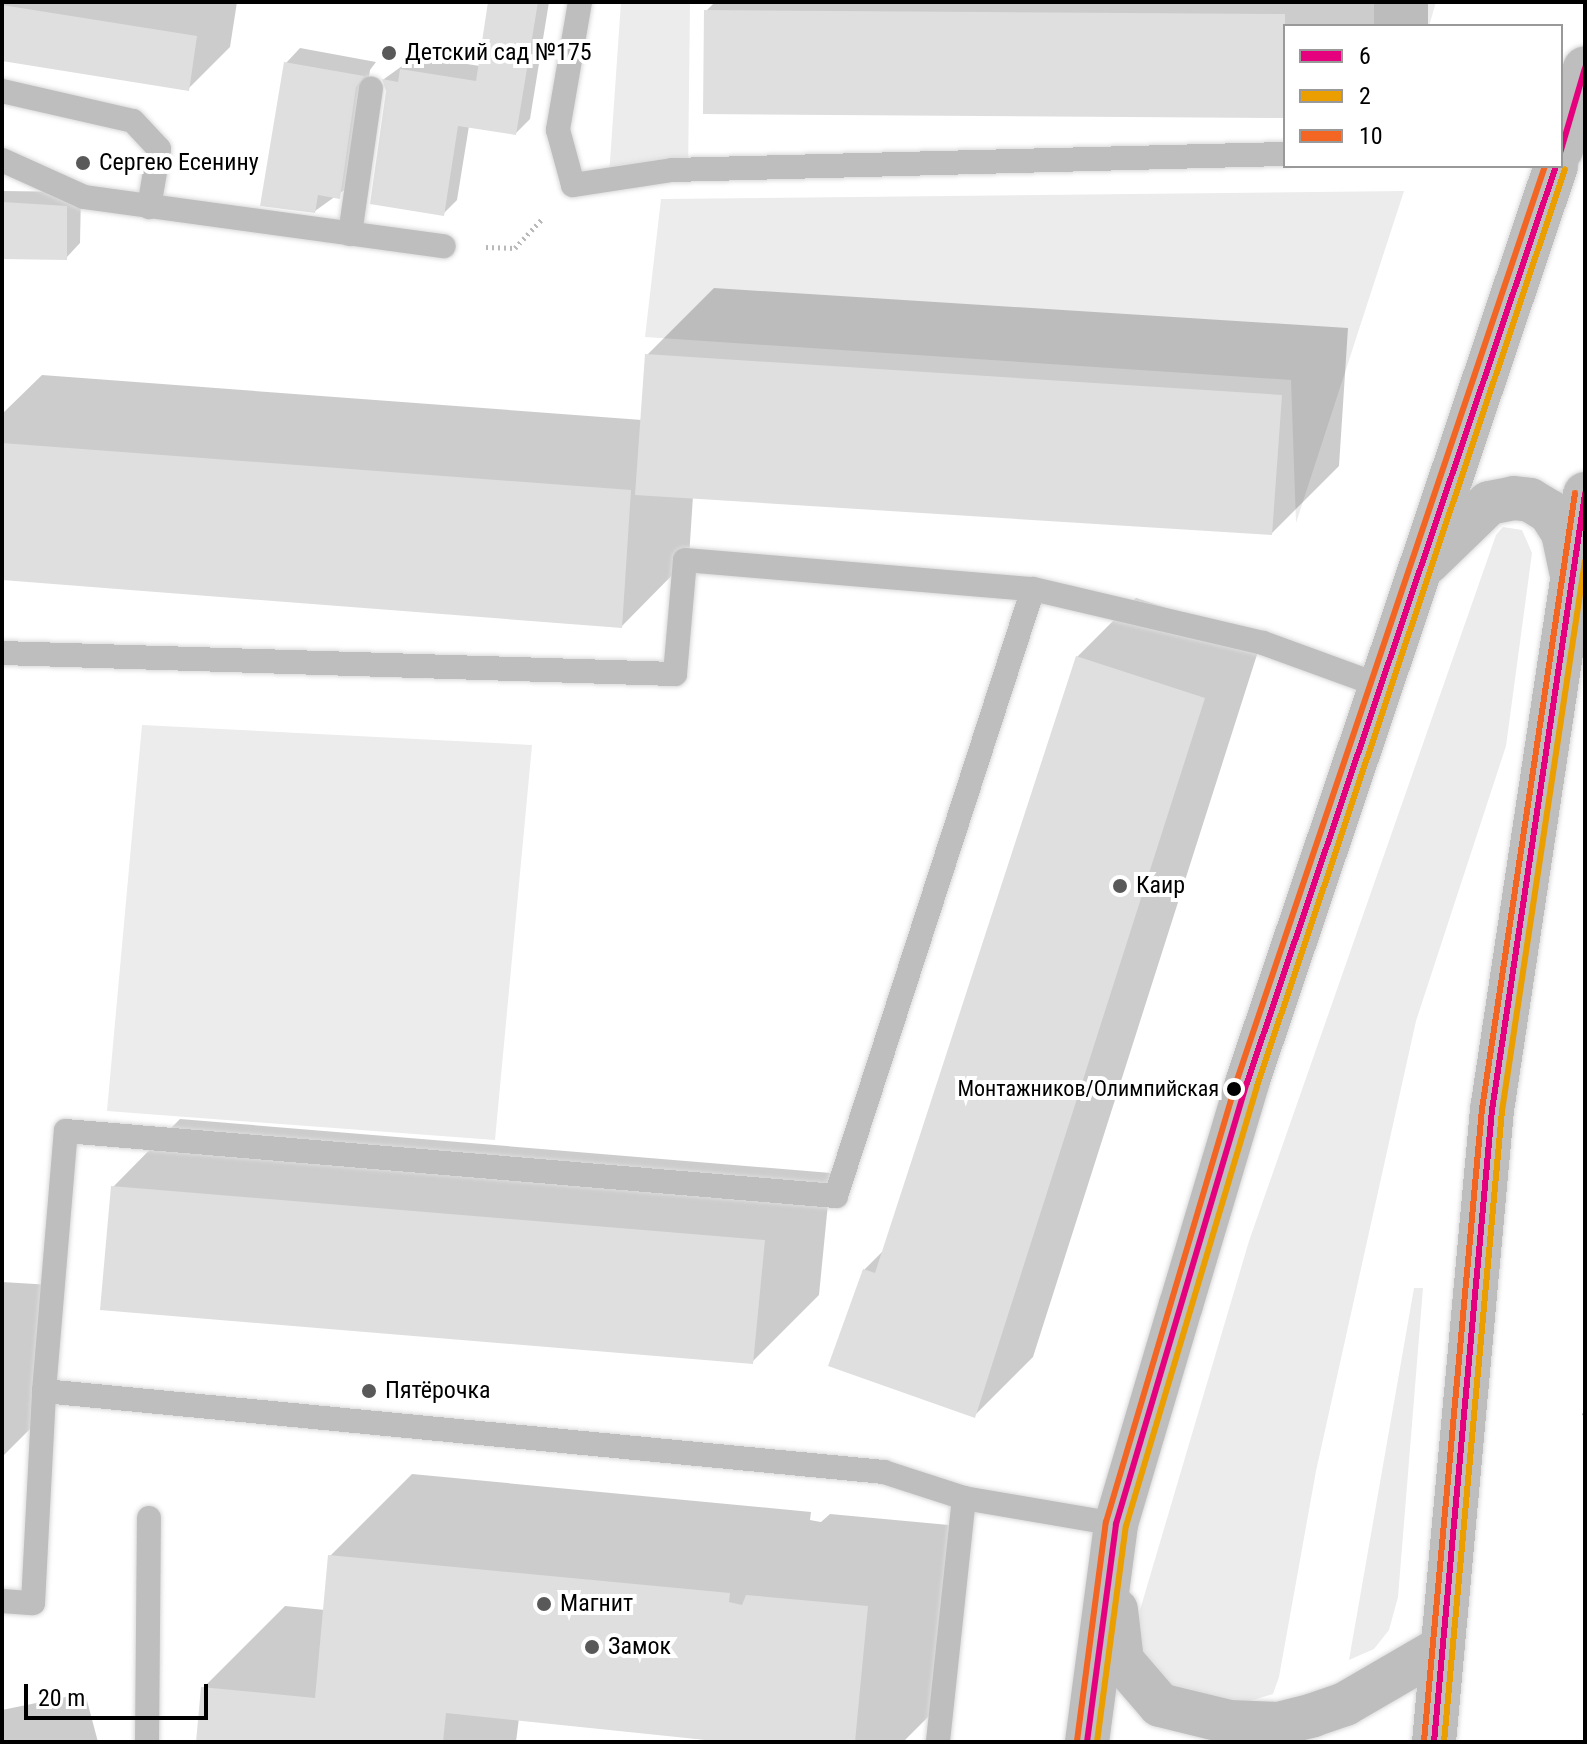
<!DOCTYPE html>
<meta charset="utf-8">
<style>
body{margin:0}
#map{position:relative;width:1587px;height:1744px;overflow:hidden;background:#fff;font-family:"Roboto Condensed",sans-serif}
div>[style]{position:absolute}
.green>*{inset:0;background:#ececec}
.shadow>*{inset:0;background:#0003}
.building>*{inset:0;background:#dfdfdf}
.path>*{height:5px;margin-top:-2.5px;transform-origin:0;background:repeating-linear-gradient(90deg,#b9b9b9 0 2px,transparent 0 6px)}
.roads{filter:drop-shadow(0 0 2px #dbdbdb) drop-shadow(0 0 2px #dbdbdb)}
.lane>*{height:24px;margin:-12px;padding:0 12px;transform-origin:12px;border-radius:12px;background:#bebebe}
.primary>*{height:44px;margin:-22px;padding:0 22px;transform-origin:22px;border-radius:22px;background:#bebebe}
.bus-1>*{height:6px;margin:-3px;padding:0 3px;transform-origin:3px;border-radius:3px;background:#e5007d}
.bus-2>*{height:6px;margin:-3px;padding:0 3px;transform-origin:3px;border-radius:3px;background:#eb9e00}
.bus-3>*{height:6px;margin:-3px;padding:0 3px;transform-origin:3px;border-radius:3px;background:#f26522}
.dots>*{width:22px;height:22px;translate:-50% -50%;box-sizing:border-box;border:4px solid #fff;border-radius:50%}
span{translate:-50% -50%;white-space:nowrap;text-align:center;line-height:1.15;-webkit-text-stroke:8px #fff;paint-order:stroke}
.bus-label{font-size:22px;color:#000}
.right{translate:-100% -50%;text-align:right}
.poi-label{font-size:24px;color:#000}
.left{translate:0 -50%;text-align:left}
.frame{position:absolute;inset:0;border:4px solid #000;pointer-events:none}
.legend{position:absolute;left:1283px;top:24px;width:280px;height:144px;box-sizing:border-box;background:#fff;border:2px solid #999;margin:0;padding:10px 14px;list-style:none;font-size:24px;color:#000}
.legend li{display:flex;align-items:center;gap:16px;height:40px}
.legend b{width:40px;border:2px solid #999}
.scale{position:absolute;left:24px;top:1684px;width:184px;height:36px;box-sizing:border-box;border:4px solid #000;border-top:0;padding-left:10px;font-size:24px;line-height:28px;white-space:nowrap;color:#000;-webkit-text-stroke:6px #fff;paint-order:stroke}
</style>
<div id="map">
<div class="green">
<div style="clip-path:polygon(621px 2px,690px 2px,688px 175px,609px 176px)"></div>
<div style="clip-path:polygon(1374px 2px,1436px 2px,1429px 26px,1374px 26px)"></div>
<div style="clip-path:polygon(1404px 191px,1296px 523px,1291px 380px,645px 337px,661px 199px)"></div>
<div style="clip-path:polygon(1503px 527px,1522px 530px,1532px 553px,1506px 746px,1416px 1021px,1316px 1471px,1279px 1677px,1273px 1694px,1237px 1705px,1157px 1682px,1137px 1642px,1140px 1610px,1249px 1241px,1496px 535px)"></div>
<div style="clip-path:polygon(142px 725px,532px 745px,495px 1140px,107px 1111px)"></div>
<div style="clip-path:polygon(1414px 1288px,1423px 1288px,1398px 1597px,1389px 1630px,1374px 1649px,1349px 1660px)"></div>
</div>
<div class="shadow">
<div style="clip-path:polygon(2px 2px,237px 2px,230px 47px,188px 89px,2px 59px)"></div>
<div style="clip-path:polygon(490px 2px,549px 2px,530px 119px,516px 133px,469px 126px,457px 200px,443px 214px,384px 79px,416px 56px,480px 66px)"></div>
<div style="clip-path:polygon(715px 2px,1428px 2px,1428px 26px,1285px 26px,1285px 116px,706px 11px)"></div>
<div style="clip-path:polygon(300px 48px,376px 62px,370px 70px,354px 183px,315px 211px,286px 63px)"></div>
<div style="clip-path:polygon(2px 191px,81px 192px,80px 243px,66px 258px,2px 257px)"></div>
<div style="clip-path:polygon(714px 288px,1348px 328px,1339px 466px,1272px 533px,693px 496px,689px 558px,622px 626px,2px 578px,2px 414px,42px 375px,642px 420px,647px 355px)"></div>
<div style="clip-path:polygon(1136px 598px,1262px 639px,1033px 1357px,974px 1416px,864px 1270px,884px 1250px,1077px 657px)"></div>
<div style="clip-path:polygon(180px 1119px,831px 1173px,819px 1295px,752px 1362px,113px 1187px)"></div>
<div style="clip-path:polygon(2px 1282px,52px 1285px,43px 1416px,2px 1457px)"></div>
<div style="clip-path:polygon(412px 1474px,811px 1512px,810px 1520px,821px 1522px,830px 1514px,949px 1525px,932px 1713px,903px 1742px,727px 1742px,519px 1718px,516px 1742px,198px 1742px,203px 1688px,285px 1606px,325px 1610px,330px 1556px)"></div>
<div style="clip-path:polygon(85px 1693px,98px 1742px,2px 1742px,2px 1710px)"></div>
</div>
<div class="building">
<div style="clip-path:polygon(488px 2px,538px 2px,516px 135px,458px 126px,444px 216px,370px 204px,386px 91px,382px 79px,398px 82px,400px 69px,476px 81px)"></div>
<div style="clip-path:polygon(2px 5px,197px 36px,189px 91px,2px 61px)"></div>
<div style="clip-path:polygon(704px 10px,1285px 14px,1285px 118px,703px 114px)"></div>
<div style="clip-path:polygon(284px 62px,364px 76px,356px 87px,340px 199px,318px 195px,315px 213px,260px 206px)"></div>
<div style="clip-path:polygon(2px 202px,67px 206px,67px 260px,2px 259px)"></div>
<div style="clip-path:polygon(645px 354px,1282px 395px,1272px 535px,635px 495px)"></div>
<div style="clip-path:polygon(2px 443px,631px 490px,622px 628px,2px 580px)"></div>
<div style="clip-path:polygon(1076px 656px,1205px 698px,975px 1418px,828px 1366px,863px 1269px,875px 1273px)"></div>
<div style="clip-path:polygon(111px 1186px,765px 1240px,753px 1364px,100px 1310px)"></div>
<div style="clip-path:polygon(328px 1555px,730px 1593px,729px 1602px,742px 1605px,746px 1595px,868px 1606px,855px 1742px,725px 1742px,446px 1713px,443px 1742px,196px 1742px,201px 1687px,315px 1698px)"></div>
</div>
<div class="path">
<div style="left:486px;top:247px;width:29px;rotate:2deg"></div>
<div style="left:515px;top:248px;width:41px;rotate:-47deg"></div>
<div style="left:1583px;top:1412px;width:2px;rotate:27deg"></div>
</div>
<div class="roads">
<div class="lane">
<div style="left:580px;top:2px;width:130px;rotate:99.8deg"></div>
<div style="left:558px;top:130px;width:57px;rotate:74.7deg"></div>
<div style="left:573px;top:185px;width:100px;rotate:-8.6deg"></div>
<div style="left:672px;top:170px;width:613px;rotate:-1.5deg"></div>
<div style="left:2px;top:91px;width:134px;rotate:12.9deg"></div>
<div style="left:133px;top:121px;width:38px;rotate:47deg"></div>
<div style="left:159px;top:149px;width:59px;rotate:99.8deg"></div>
<div style="left:2px;top:160px;width:90px;rotate:24.3deg"></div>
<div style="left:84px;top:197px;width:363px;rotate:7.8deg"></div>
<div style="left:350px;top:234px;width:147px;rotate:-81.8deg"></div>
<div style="left:2px;top:653px;width:673px;rotate:1.79deg"></div>
<div style="left:675px;top:674px;width:114px;rotate:-85deg"></div>
<div style="left:685px;top:560px;width:349px;rotate:4.8deg"></div>
<div style="left:44px;top:1391px;width:261px;rotate:-85.2deg"></div>
<div style="left:66px;top:1131px;width:773px;rotate:4.83deg"></div>
<div style="left:836px;top:1196px;width:638px;rotate:-72.02deg"></div>
<div style="left:1033px;top:589px;width:236px;rotate:13.2deg"></div>
<div style="left:1263px;top:643px;width:126px;rotate:20deg"></div>
<div style="left:964px;top:1498px;width:154px;rotate:9.7deg"></div>
<div style="left:2px;top:1601px;width:31px;rotate:4deg"></div>
<div style="left:33px;top:1603px;width:212px;rotate:-87deg"></div>
<div style="left:44px;top:1391px;width:844px;rotate:5.51deg"></div>
<div style="left:884px;top:1472px;width:84px;rotate:18deg"></div>
<div style="left:964px;top:1498px;width:245px;rotate:96.1deg"></div>
<div style="left:147px;top:1742px;width:224px;rotate:-89.5deg"></div>
</div>
<div class="primary">
<div style="left:1561px;top:150px;width:85px;rotate:-73.7deg"></div>
<div style="left:1427px;top:563px;width:86px;rotate:-44.1deg"></div>
<div style="left:1489px;top:503px;width:25px;rotate:-11deg"></div>
<div style="left:1514px;top:498px;width:16px;rotate:7deg"></div>
<div style="left:1530px;top:500px;width:23px;rotate:31deg"></div>
<div style="left:1550px;top:512px;width:25px;rotate:58deg"></div>
<div style="left:1563px;top:533px;width:39px;rotate:78deg"></div>
<div style="left:1116px;top:1610px;width:51px;rotate:83.3deg"></div>
<div style="left:1122px;top:1661px;width:58px;rotate:49.2deg"></div>
<div style="left:1160px;top:1705px;width:71px;rotate:13.8deg"></div>
<div style="left:1229px;top:1722px;width:49px;rotate:2.3deg"></div>
<div style="left:1278px;top:1724px;width:36px;rotate:-14deg"></div>
<div style="left:1313px;top:1715px;width:34px;rotate:-19deg"></div>
<div style="left:1345px;top:1704px;width:113px;rotate:-30.2deg"></div>
<div style="left:1087px;top:1742px;width:220px;rotate:-82.4deg"></div>
<div style="left:1116px;top:1524px;width:228px;rotate:-73.5deg"></div>
<div style="left:1181px;top:1305px;width:232px;rotate:-73.4deg"></div>
<div style="left:1247px;top:1083px;width:968px;rotate:-71.38deg"></div>
<div style="left:1434px;top:1742px;width:635px;rotate:-84.76deg"></div>
<div style="left:1492px;top:1110px;width:623px;rotate:-81.41deg"></div>
</div>
</div>
<div class="bus-1">
<div style="left:1561px;top:150px;width:85px;rotate:-73.7deg"></div>
<div style="left:1087px;top:1742px;width:220px;rotate:-82.4deg"></div>
<div style="left:1116px;top:1524px;width:460px;rotate:-73.5deg"></div>
<div style="left:1247px;top:1083px;width:968px;rotate:-71.38deg"></div>
<div style="left:1434px;top:1742px;width:635px;rotate:-84.76deg"></div>
<div style="left:1492px;top:1110px;width:623px;rotate:-81.41deg"></div>
</div>
<div class="bus-2">
<div style="left:1097px;top:1742px;width:218px;rotate:-82.4deg"></div>
<div style="left:1126px;top:1526px;width:459px;rotate:-73.4deg"></div>
<div style="left:1257px;top:1086px;width:967px;rotate:-71.43deg"></div>
<div style="left:1444px;top:1742px;width:634px;rotate:-84.75deg"></div>
<div style="left:1502px;top:1111px;width:556px;rotate:-81.42deg"></div>
</div>
<div class="bus-3">
<div style="left:1077px;top:1741px;width:221px;rotate:-82.5deg"></div>
<div style="left:1106px;top:1522px;width:461px;rotate:-73.5deg"></div>
<div style="left:1237px;top:1080px;width:964px;rotate:-71.38deg"></div>
<div style="left:1424px;top:1741px;width:635px;rotate:-84.76deg"></div>
<div style="left:1482px;top:1109px;width:623px;rotate:-81.41deg"></div>
</div>
<div class="dots">
<div style="left:389px;top:53px;background:#595959"></div>
<div style="left:83px;top:163px;background:#595959"></div>
<div style="left:1120px;top:886px;background:#595959"></div>
<div style="left:1234px;top:1089px;background:#000"></div>
<div style="left:369px;top:1391px;background:#595959"></div>
<div style="left:544px;top:1604px;background:#595959"></div>
<div style="left:592px;top:1647px;background:#595959"></div>
</div>
<div class="bus-label">
<span class="right" style="left:1219px;top:1089px">Монтажников/Олимпийская</span>
</div>
<div class="poi-label">
<span class="left" style="left:405px;top:53px">Детский сад №175</span>
<span class="left" style="left:99px;top:163px">Сергею Есенину</span>
<span class="left" style="left:1136px;top:886px">Каир</span>
<span class="left" style="left:385px;top:1391px">Пятёрочка</span>
<span class="left" style="left:560px;top:1604px">Магнит</span>
<span class="left" style="left:608px;top:1647px">Замок</span>
</div>
<div class="frame"></div>
<ul class="legend">
<li><b style="height:10px;background:#e5007d"></b>6</li>
<li><b style="height:10px;background:#eb9e00"></b>2</li>
<li><b style="height:10px;background:#f26522"></b>10</li>
</ul>
<div class="scale">20 m</div>
</div>
